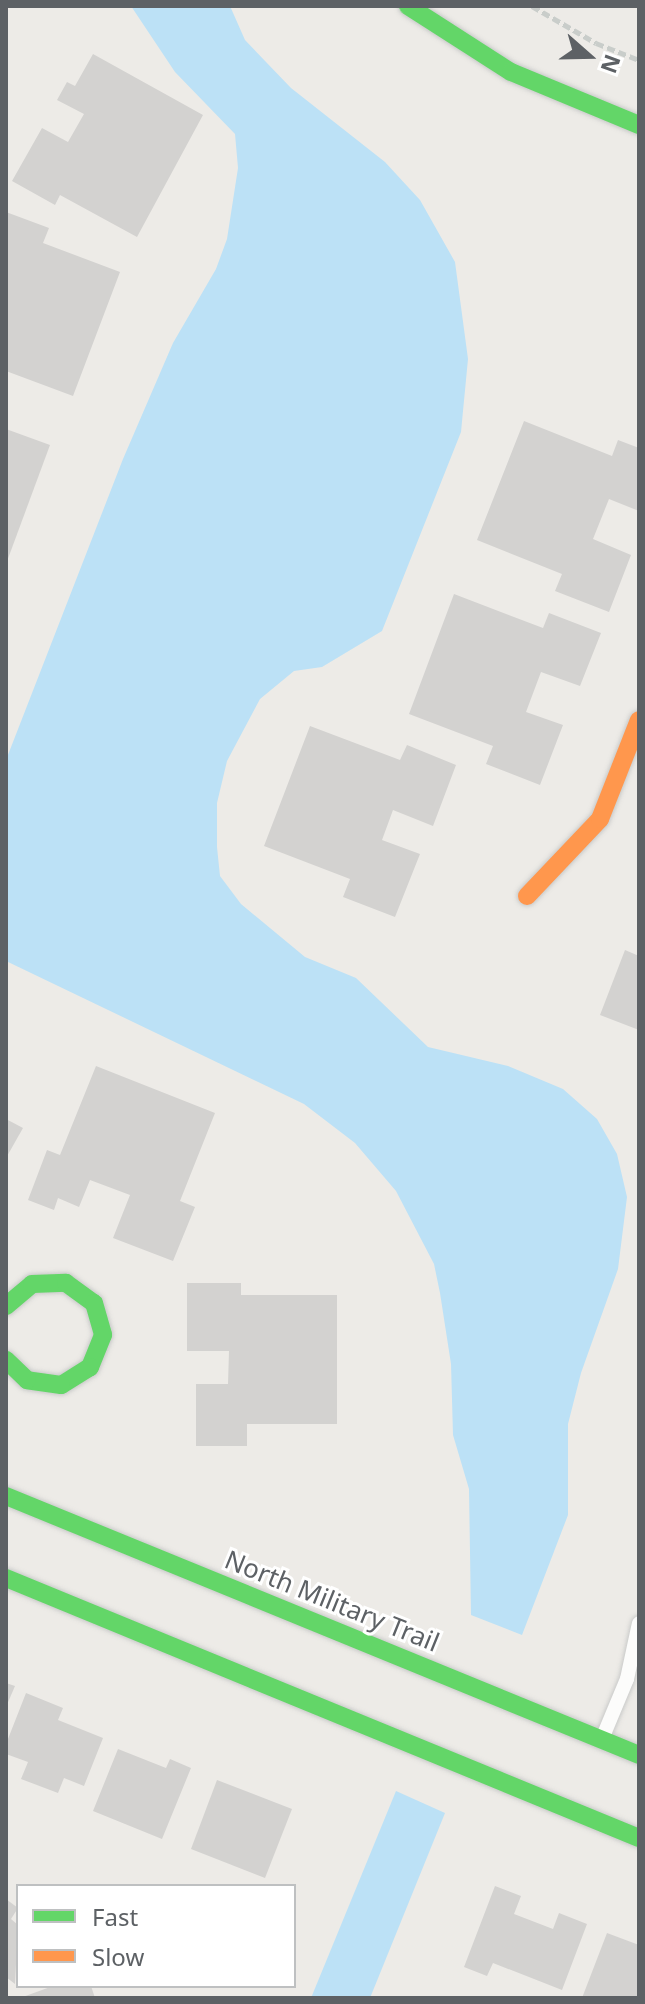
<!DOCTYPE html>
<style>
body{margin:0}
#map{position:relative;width:645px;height:2004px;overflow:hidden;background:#edebe7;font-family:"Noto Sans",sans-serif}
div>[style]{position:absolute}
.water>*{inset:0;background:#bce1f6}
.building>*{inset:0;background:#d3d2d0}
.path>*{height:5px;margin-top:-2.5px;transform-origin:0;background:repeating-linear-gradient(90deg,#c9cdca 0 8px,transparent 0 12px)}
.roads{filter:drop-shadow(0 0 2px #c9cac9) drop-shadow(0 0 2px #c9cac9)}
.lane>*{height:14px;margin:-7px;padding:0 7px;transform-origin:7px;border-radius:7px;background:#fcfcfb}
.fast>*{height:18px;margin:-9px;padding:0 9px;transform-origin:9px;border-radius:9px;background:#63d668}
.slow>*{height:18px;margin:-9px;padding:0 9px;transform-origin:9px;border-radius:9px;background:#ff974d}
span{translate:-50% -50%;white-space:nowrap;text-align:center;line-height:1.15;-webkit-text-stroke:6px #fff;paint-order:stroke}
.street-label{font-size:26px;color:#5d6165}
.frame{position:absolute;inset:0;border:8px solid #5d6165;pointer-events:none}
.legend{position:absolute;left:16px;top:1884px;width:280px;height:104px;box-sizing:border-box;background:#fff;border:2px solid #bec0c1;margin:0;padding:10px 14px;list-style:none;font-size:24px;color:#5d6165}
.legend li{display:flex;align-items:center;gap:16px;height:40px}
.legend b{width:40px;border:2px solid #bec0c1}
.north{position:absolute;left:549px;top:16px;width:80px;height:80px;-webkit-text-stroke:6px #fff;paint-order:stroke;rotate:110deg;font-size:22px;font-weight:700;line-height:32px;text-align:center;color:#5d6165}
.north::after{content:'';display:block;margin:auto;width:28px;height:36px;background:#5d6165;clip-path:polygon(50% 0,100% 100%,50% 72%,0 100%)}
</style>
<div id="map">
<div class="water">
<div style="clip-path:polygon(131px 6px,230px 6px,245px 40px,291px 88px,385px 162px,420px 200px,455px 262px,468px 359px,461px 432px,382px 631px,322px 667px,294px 671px,260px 699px,227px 761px,217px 803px,217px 847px,220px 876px,241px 904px,305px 957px,356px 978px,428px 1047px,508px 1066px,563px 1089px,597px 1119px,617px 1154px,627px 1197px,618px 1269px,581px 1373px,568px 1424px,568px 1515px,522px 1635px,471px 1615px,469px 1489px,453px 1435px,451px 1364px,440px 1293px,434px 1264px,396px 1191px,355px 1143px,304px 1104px,6px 961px,6px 760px,123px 459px,173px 343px,216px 269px,227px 239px,238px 168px,235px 134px,175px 72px)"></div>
<div style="clip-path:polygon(396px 1791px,445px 1813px,370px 1998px,311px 1998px)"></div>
</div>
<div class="building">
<div style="clip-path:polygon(93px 54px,203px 115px,137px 237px,60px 195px,55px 205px,12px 181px,42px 128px,68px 142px,84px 114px,57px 100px,67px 82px,75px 86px)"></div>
<div style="clip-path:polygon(6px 212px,49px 228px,43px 243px,120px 272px,73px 396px,6px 371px)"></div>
<div style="clip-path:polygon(524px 421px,612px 456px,618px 440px,639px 448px,639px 511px,609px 499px,593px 539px,631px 555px,609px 612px,555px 591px,562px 574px,477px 540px)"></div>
<div style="clip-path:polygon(6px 429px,50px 445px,6px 564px)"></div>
<div style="clip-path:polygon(454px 594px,543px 628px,549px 613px,601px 633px,580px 686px,541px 672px,526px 712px,563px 725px,540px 785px,486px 764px,493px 746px,409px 714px)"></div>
<div style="clip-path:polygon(310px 726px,400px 760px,407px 745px,456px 765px,433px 826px,393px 810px,382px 840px,420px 854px,395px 917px,343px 897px,350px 879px,264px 846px)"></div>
<div style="clip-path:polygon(625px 950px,639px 956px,639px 1030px,600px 1015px)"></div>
<div style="clip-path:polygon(96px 1066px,215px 1113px,180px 1201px,195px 1207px,173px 1261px,113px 1238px,130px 1195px,90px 1180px,79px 1207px,58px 1198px,54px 1210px,28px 1200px,47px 1150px,60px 1155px)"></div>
<div style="clip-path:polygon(6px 1119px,23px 1128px,6px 1158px)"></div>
<div style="clip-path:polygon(187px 1283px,241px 1283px,241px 1295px,337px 1295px,337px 1424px,247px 1424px,247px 1446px,196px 1446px,196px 1384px,228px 1384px,229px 1351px,187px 1351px)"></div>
<div style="clip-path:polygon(6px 1683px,15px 1686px,6px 1707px)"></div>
<div style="clip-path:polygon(26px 1693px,63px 1708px,58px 1720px,103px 1738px,84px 1786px,64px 1778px,58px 1793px,21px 1779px,28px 1762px,6px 1754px,6px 1744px)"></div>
<div style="clip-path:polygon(118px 1749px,166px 1768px,170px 1759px,191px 1768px,162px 1839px,93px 1811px)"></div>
<div style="clip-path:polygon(217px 1780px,292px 1809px,265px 1878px,191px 1849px)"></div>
<div style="clip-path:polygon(495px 1886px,521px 1896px,514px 1914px,553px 1929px,559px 1913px,587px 1924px,562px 1990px,493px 1963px,487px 1976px,464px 1967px)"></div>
<div style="clip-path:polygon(6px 1899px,18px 1908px,11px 1919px,18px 1925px,15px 1984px,6px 1977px)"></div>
<div style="clip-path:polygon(607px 1933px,639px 1945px,639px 1998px,582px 1998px)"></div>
<div style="clip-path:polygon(53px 1986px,91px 1986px,95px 1998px,20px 1998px)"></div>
</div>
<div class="path">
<div style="left:532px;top:6px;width:74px;rotate:30deg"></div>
<div style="left:596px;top:43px;width:46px;rotate:21.6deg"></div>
</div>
<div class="roads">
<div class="lane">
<div style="left:602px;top:1739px;width:65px;rotate:-67.4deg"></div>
<div style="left:627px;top:1679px;width:57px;rotate:-77.9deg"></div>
</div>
<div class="fast">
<div style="left:408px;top:6px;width:122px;rotate:32.7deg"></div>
<div style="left:511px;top:72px;width:139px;rotate:22.5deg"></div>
<div style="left:6px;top:1306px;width:34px;rotate:-40deg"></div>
<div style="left:32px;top:1284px;width:34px;rotate:-2deg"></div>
<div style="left:66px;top:1283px;width:34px;rotate:36deg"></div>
<div style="left:94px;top:1303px;width:33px;rotate:74deg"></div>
<div style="left:103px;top:1335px;width:35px;rotate:112deg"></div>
<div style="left:90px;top:1367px;width:34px;rotate:148deg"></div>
<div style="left:61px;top:1385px;width:34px;rotate:-172deg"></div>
<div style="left:27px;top:1380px;width:29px;rotate:-136deg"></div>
<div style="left:6px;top:1496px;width:684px;rotate:22.25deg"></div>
<div style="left:6px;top:1578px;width:684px;rotate:22.33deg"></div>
</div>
<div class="slow">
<div style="left:527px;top:896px;width:106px;rotate:-46.5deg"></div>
<div style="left:600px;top:819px;width:106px;rotate:-68.5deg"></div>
</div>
</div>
<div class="street-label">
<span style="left:332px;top:1601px;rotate:22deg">North Military Trail</span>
</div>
<div class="frame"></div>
<ul class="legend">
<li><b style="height:10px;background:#63d668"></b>Fast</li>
<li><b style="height:10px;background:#ff974d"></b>Slow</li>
</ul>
<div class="north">N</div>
</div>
